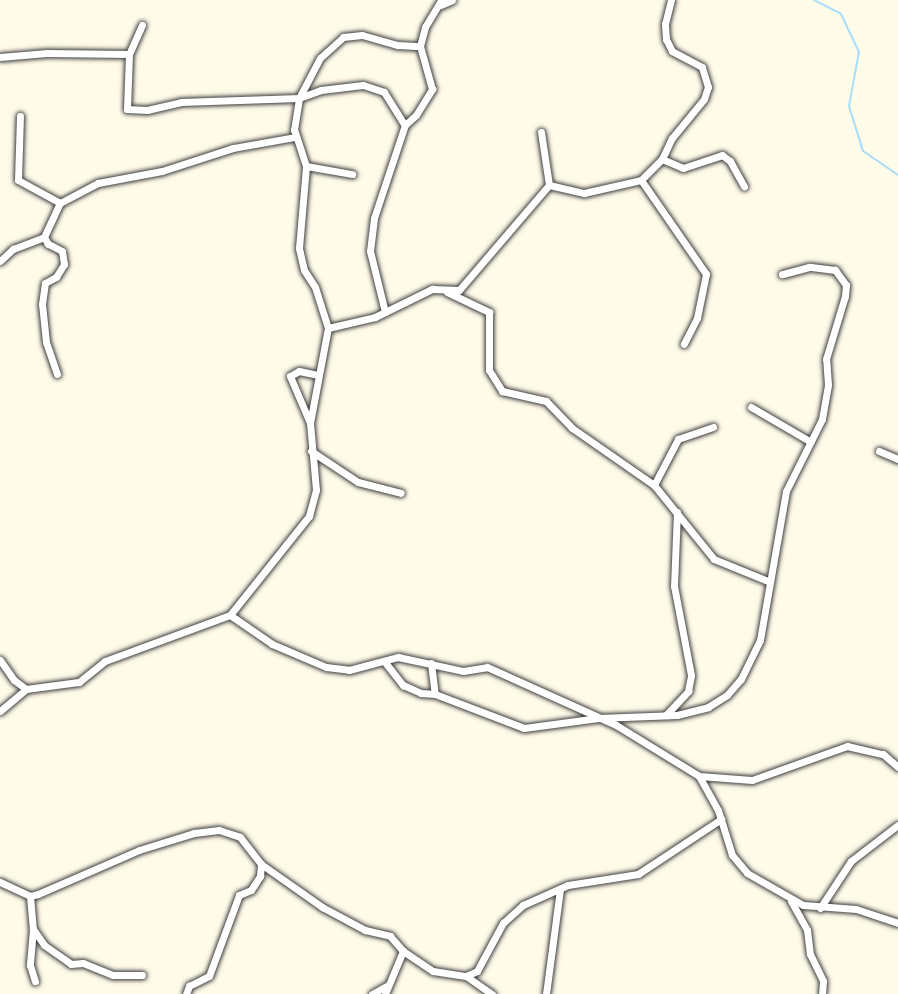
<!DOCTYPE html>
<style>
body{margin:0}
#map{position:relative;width:898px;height:994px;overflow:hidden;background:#fffbe9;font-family:Georgia,serif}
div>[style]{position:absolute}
.stream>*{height:2px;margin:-1px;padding:0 1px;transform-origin:1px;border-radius:1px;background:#a8ddfc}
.roads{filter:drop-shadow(0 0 2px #3e3e3e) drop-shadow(0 0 2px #3e3e3e)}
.street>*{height:7px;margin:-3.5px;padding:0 3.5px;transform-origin:3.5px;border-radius:3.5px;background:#fff}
span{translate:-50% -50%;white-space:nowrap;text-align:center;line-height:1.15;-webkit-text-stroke:6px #fff;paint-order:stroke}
</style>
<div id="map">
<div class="stream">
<div style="left:814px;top:0;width:30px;rotate:27deg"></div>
<div style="left:841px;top:14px;width:42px;rotate:64.7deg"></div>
<div style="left:859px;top:52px;width:55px;rotate:100.5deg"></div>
<div style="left:849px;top:106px;width:47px;rotate:72.7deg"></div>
<div style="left:863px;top:151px;width:42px;rotate:34.4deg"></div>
</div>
<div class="roads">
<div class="street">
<div style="left:441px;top:5px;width:12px;rotate:-24deg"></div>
<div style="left:142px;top:25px;width:32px;rotate:114deg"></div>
<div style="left:129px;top:54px;width:55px;rotate:92.1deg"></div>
<div style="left:127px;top:109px;width:20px;rotate:3deg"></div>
<div style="left:147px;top:110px;width:35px;rotate:-13deg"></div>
<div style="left:181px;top:102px;width:118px;rotate:-1.9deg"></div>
<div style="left:299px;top:98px;width:23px;rotate:-20deg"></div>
<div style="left:321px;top:90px;width:42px;rotate:-6.8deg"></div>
<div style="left:363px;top:85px;width:22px;rotate:18deg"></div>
<div style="left:384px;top:92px;width:39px;rotate:58deg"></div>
<div style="left:0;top:57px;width:47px;rotate:-4.9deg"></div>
<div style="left:47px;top:53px;width:82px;rotate:0.7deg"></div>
<div style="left:20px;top:116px;width:64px;rotate:91.8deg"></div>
<div style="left:18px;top:180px;width:48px;rotate:28.7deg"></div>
<div style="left:541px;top:132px;width:54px;rotate:81.4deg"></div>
<div style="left:662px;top:159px;width:23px;rotate:23deg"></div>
<div style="left:683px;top:168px;width:41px;rotate:-18.4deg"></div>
<div style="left:722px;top:155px;width:10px;rotate:37deg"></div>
<div style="left:730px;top:161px;width:29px;rotate:61deg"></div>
<div style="left:306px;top:166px;width:47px;rotate:9.9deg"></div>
<div style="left:641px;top:180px;width:114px;rotate:55.3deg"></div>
<div style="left:706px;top:274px;width:45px;rotate:101.6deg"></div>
<div style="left:697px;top:318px;width:29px;rotate:117deg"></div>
<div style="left:549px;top:185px;width:36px;rotate:13deg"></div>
<div style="left:584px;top:193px;width:58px;rotate:-12.8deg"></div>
<div style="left:641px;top:180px;width:30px;rotate:-45deg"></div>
<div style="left:662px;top:159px;width:23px;rotate:-65deg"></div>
<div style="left:672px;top:138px;width:50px;rotate:-50.6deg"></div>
<div style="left:704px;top:99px;width:13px;rotate:-72deg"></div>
<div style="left:708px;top:87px;width:21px;rotate:-107deg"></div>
<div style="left:702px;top:67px;width:34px;rotate:-152deg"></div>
<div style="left:672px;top:51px;width:13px;rotate:-117deg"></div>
<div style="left:666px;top:39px;width:15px;rotate:-94deg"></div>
<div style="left:665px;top:24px;width:25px;rotate:-76deg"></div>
<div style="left:0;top:261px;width:18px;rotate:-43deg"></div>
<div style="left:13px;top:249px;width:33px;rotate:-21deg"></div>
<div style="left:447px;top:292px;width:47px;rotate:25.5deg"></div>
<div style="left:489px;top:312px;width:58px;rotate:90deg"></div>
<div style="left:489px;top:370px;width:25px;rotate:58deg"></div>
<div style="left:502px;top:391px;width:45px;rotate:12.8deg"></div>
<div style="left:546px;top:401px;width:37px;rotate:46deg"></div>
<div style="left:572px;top:428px;width:100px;rotate:34.8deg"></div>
<div style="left:654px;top:485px;width:95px;rotate:51deg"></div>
<div style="left:714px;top:559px;width:58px;rotate:22.2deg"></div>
<div style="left:385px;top:312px;width:63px;rotate:-103.8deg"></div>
<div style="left:370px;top:251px;width:33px;rotate:-83deg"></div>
<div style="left:374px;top:218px;width:98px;rotate:-71.6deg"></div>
<div style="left:405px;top:125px;width:15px;rotate:-42deg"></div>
<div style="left:416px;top:115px;width:31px;rotate:-58deg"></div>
<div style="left:432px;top:89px;width:45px;rotate:-105.6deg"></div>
<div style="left:420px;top:46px;width:20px;rotate:-75deg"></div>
<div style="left:425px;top:27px;width:31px;rotate:-59deg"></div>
<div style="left:328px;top:328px;width:43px;rotate:-107.6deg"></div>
<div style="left:315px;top:287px;width:20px;rotate:-123deg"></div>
<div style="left:304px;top:270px;width:23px;rotate:-103deg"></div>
<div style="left:299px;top:248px;width:82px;rotate:-85.1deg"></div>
<div style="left:306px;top:166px;width:38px;rotate:-108deg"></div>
<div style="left:294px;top:130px;width:32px;rotate:-81deg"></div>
<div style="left:299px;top:98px;width:45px;rotate:-62.3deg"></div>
<div style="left:320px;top:58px;width:31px;rotate:-42deg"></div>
<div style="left:343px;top:37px;width:19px;rotate:-6deg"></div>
<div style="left:362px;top:35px;width:37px;rotate:16deg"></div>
<div style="left:398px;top:45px;width:22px;rotate:3deg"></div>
<div style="left:57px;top:374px;width:34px;rotate:-109deg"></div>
<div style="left:46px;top:342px;width:38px;rotate:-96deg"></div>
<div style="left:42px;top:304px;width:21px;rotate:-82deg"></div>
<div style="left:45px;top:283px;width:13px;rotate:-29deg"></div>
<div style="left:56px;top:277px;width:15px;rotate:-58deg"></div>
<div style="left:64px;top:264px;width:13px;rotate:-99deg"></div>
<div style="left:62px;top:251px;width:16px;rotate:-153deg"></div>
<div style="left:48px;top:244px;width:8px;rotate:-120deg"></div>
<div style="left:44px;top:237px;width:38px;rotate:-65deg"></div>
<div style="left:60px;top:203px;width:43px;rotate:-27.8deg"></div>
<div style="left:98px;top:183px;width:65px;rotate:-10.6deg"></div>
<div style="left:162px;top:171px;width:75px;rotate:-17.9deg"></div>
<div style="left:233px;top:148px;width:63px;rotate:-10.1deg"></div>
<div style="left:751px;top:407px;width:69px;rotate:30.3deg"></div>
<div style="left:310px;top:423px;width:51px;rotate:-113.1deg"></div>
<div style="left:290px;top:376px;width:10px;rotate:-29deg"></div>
<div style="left:299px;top:371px;width:19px;rotate:12deg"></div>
<div style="left:311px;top:451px;width:56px;rotate:33.4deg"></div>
<div style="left:358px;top:482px;width:44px;rotate:14.3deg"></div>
<div style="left:879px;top:451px;width:21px;rotate:23deg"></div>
<div style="left:654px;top:485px;width:52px;rotate:-62.4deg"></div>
<div style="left:678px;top:439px;width:37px;rotate:-19deg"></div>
<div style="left:230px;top:615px;width:127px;rotate:-51.4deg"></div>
<div style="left:309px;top:516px;width:27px;rotate:-75deg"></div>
<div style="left:316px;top:490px;width:67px;rotate:-95.1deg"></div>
<div style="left:310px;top:423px;width:97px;rotate:-79.3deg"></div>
<div style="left:328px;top:328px;width:48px;rotate:-13.2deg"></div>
<div style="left:375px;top:317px;width:64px;rotate:-26.2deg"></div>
<div style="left:432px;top:289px;width:27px;rotate:2deg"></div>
<div style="left:459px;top:290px;width:138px;rotate:-49.4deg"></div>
<div style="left:0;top:660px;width:24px;rotate:55deg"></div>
<div style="left:14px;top:680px;width:15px;rotate:37deg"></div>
<div style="left:384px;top:661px;width:31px;rotate:52deg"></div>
<div style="left:403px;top:685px;width:20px;rotate:24deg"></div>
<div style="left:421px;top:693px;width:14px;rotate:4deg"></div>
<div style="left:431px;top:663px;width:31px;rotate:83deg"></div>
<div style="left:435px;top:694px;width:95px;rotate:20.9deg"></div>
<div style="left:524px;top:728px;width:75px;rotate:-7.7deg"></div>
<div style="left:598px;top:718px;width:79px;rotate:-2.2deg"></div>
<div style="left:677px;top:715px;width:32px;rotate:-14deg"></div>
<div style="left:708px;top:707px;width:22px;rotate:-32deg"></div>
<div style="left:727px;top:695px;width:21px;rotate:-49deg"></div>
<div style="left:741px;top:679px;width:43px;rotate:-64deg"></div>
<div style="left:760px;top:640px;width:151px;rotate:-80.1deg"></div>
<div style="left:786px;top:491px;width:80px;rotate:-63.4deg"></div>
<div style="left:822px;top:419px;width:35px;rotate:-80deg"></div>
<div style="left:828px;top:385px;width:26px;rotate:-94deg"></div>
<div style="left:826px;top:359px;width:66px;rotate:-73.2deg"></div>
<div style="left:845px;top:296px;width:11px;rotate:-85deg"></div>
<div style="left:846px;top:285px;width:19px;rotate:-126deg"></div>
<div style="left:835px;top:270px;width:26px;rotate:-173deg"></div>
<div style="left:809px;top:267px;width:28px;rotate:165deg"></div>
<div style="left:0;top:711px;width:34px;rotate:-40deg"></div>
<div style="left:26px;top:689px;width:53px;rotate:-7.5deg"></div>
<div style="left:79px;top:682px;width:33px;rotate:-39deg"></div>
<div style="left:105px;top:661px;width:133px;rotate:-20.2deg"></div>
<div style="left:230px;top:615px;width:51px;rotate:34.6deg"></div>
<div style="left:272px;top:644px;width:59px;rotate:23.1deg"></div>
<div style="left:326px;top:667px;width:23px;rotate:7deg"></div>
<div style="left:349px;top:670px;width:51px;rotate:-14.9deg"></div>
<div style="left:398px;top:657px;width:66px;rotate:12.2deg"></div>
<div style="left:463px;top:671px;width:24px;rotate:-9deg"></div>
<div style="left:487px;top:667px;width:141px;rotate:24.2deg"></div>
<div style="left:616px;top:725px;width:97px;rotate:31.6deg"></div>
<div style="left:699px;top:776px;width:39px;rotate:61deg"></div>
<div style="left:718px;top:810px;width:47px;rotate:72.7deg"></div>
<div style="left:732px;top:855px;width:23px;rotate:50deg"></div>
<div style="left:747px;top:873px;width:64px;rotate:29.7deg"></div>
<div style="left:803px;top:905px;width:53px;rotate:4.3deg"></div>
<div style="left:856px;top:909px;width:44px;rotate:18.4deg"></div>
<div style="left:666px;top:715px;width:33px;rotate:-47deg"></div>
<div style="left:688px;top:691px;width:16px;rotate:-79deg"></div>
<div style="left:691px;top:675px;width:91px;rotate:-100.8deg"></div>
<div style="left:674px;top:586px;width:74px;rotate:-87.7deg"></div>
<div style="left:699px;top:776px;width:53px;rotate:4.3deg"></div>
<div style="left:752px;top:780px;width:101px;rotate:-19.7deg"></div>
<div style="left:847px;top:746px;width:37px;rotate:13deg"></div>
<div style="left:883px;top:754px;width:20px;rotate:41deg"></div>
<div style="left:0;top:882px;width:33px;rotate:25deg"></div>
<div style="left:30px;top:896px;width:8px;rotate:-14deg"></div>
<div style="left:38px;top:894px;width:110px;rotate:-23.5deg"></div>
<div style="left:139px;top:850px;width:58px;rotate:-17.2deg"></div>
<div style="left:194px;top:833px;width:25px;rotate:-7deg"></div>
<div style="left:219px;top:830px;width:22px;rotate:18deg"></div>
<div style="left:240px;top:837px;width:34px;rotate:52deg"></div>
<div style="left:261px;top:864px;width:75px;rotate:35.2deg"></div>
<div style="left:322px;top:907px;width:49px;rotate:28.1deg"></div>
<div style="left:365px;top:930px;width:26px;rotate:13deg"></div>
<div style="left:390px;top:936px;width:20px;rotate:49deg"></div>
<div style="left:403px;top:951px;width:36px;rotate:34deg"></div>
<div style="left:433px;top:971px;width:33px;rotate:9deg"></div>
<div style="left:466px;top:976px;width:12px;rotate:-24deg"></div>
<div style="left:477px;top:971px;width:55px;rotate:-61.6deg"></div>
<div style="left:503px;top:923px;width:27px;rotate:-42deg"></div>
<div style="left:523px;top:905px;width:49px;rotate:-24deg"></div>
<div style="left:568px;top:885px;width:71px;rotate:-8.9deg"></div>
<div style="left:638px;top:874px;width:100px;rotate:-33.5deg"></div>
<div style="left:30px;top:896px;width:33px;rotate:85deg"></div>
<div style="left:33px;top:929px;width:36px;rotate:95deg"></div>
<div style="left:30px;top:965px;width:17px;rotate:73deg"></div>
<div style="left:791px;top:901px;width:33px;rotate:61deg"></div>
<div style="left:807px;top:930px;width:24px;rotate:83deg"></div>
<div style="left:810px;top:954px;width:30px;rotate:64deg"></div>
<div style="left:823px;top:981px;width:13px;rotate:94deg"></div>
<div style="left:820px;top:908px;width:56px;rotate:-56.6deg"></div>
<div style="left:851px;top:861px;width:59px;rotate:-37.5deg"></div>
<div style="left:33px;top:929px;width:19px;rotate:55deg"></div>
<div style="left:44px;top:945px;width:33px;rotate:35deg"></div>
<div style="left:71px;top:964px;width:12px;rotate:-5deg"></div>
<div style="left:83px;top:963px;width:32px;rotate:22deg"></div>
<div style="left:113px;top:975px;width:29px"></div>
<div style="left:466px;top:976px;width:32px;rotate:35deg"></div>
<div style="left:186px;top:994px;width:9px;rotate:-69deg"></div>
<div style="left:189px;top:986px;width:22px;rotate:-27deg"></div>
<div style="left:209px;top:976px;width:86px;rotate:-69.7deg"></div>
<div style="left:239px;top:895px;width:13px;rotate:-23deg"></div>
<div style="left:251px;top:890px;width:17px;rotate:-57deg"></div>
<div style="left:260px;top:876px;width:12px;rotate:-85deg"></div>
<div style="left:372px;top:994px;width:18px;rotate:-29deg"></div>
<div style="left:385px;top:994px;width:47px;rotate:-67.3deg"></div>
<div style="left:546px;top:994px;width:106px;rotate:-82.4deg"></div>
</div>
</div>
</div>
